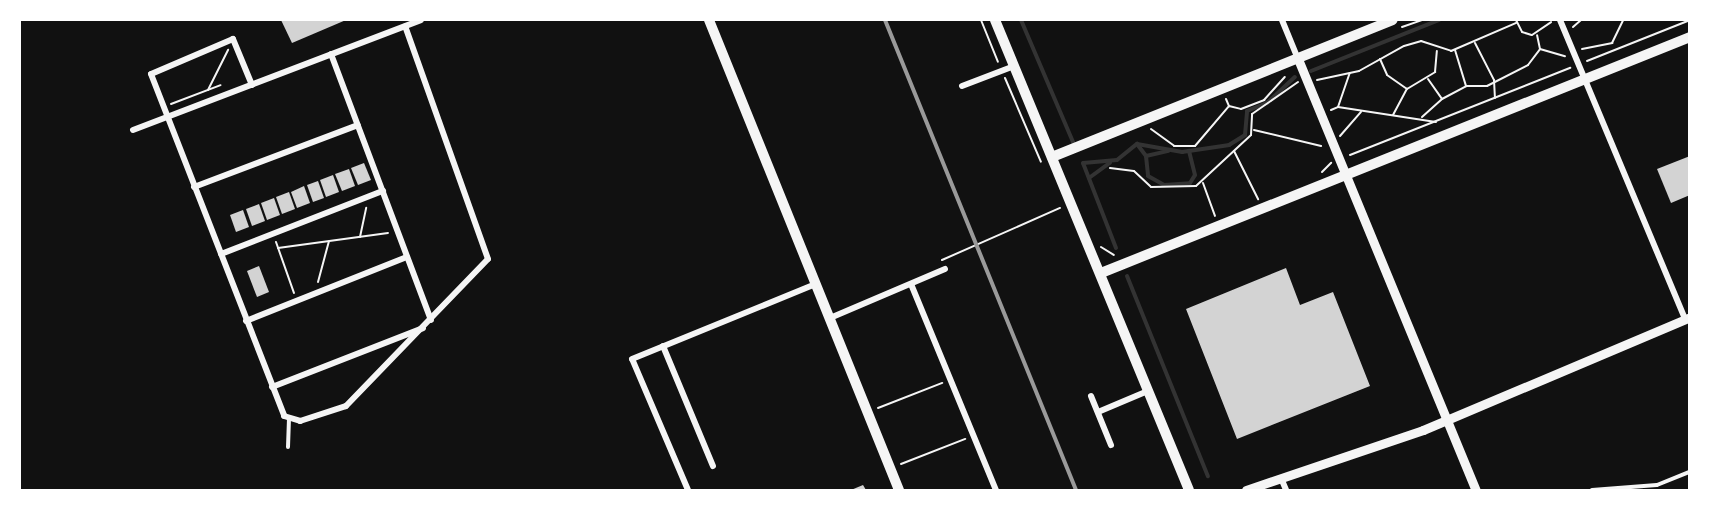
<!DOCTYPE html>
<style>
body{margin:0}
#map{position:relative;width:1709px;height:510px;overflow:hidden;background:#111;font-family:Ubuntu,sans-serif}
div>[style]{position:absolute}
.stream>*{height:4px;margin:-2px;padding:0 2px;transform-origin:2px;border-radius:2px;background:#333}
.building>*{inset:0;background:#d3d3d3}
.path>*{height:2px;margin:-1px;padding:0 1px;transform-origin:1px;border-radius:1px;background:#f5f5f5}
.service>*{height:4px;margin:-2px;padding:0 2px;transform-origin:2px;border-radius:2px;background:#f5f5f5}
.minor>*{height:6px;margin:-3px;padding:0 3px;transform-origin:3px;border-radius:3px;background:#f5f5f5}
.tertiary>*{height:9px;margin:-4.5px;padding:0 4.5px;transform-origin:4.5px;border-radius:4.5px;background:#f5f5f5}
.secondary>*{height:10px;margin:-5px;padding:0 5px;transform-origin:5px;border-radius:5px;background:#f5f5f5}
.rail>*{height:4px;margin:-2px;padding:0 2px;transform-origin:2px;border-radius:2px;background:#9a9a9a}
span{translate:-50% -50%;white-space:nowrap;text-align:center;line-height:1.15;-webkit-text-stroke:6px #fff;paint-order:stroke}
.frame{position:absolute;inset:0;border:21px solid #fff;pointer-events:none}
</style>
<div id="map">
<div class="stream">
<div style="left:1021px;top:20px;width:135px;rotate:66.9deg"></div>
<div style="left:1311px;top:71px;width:138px;rotate:-21.7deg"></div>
<div style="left:1137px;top:144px;width:15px;rotate:53deg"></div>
<div style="left:1146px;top:156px;width:20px;rotate:84deg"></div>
<div style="left:1148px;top:176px;width:18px;rotate:29deg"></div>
<div style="left:1164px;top:185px;width:26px;rotate:-4deg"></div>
<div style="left:1190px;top:183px;width:9px;rotate:-58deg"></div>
<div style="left:1195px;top:175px;width:25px;rotate:-104deg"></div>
<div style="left:1146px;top:156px;width:23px;rotate:-13deg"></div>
<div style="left:1089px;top:178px;width:26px;rotate:-36deg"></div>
<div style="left:1116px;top:248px;width:91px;rotate:-111.2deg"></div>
<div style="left:1083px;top:163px;width:34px;rotate:-5deg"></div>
<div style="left:1117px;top:160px;width:26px;rotate:-39deg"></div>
<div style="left:1137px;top:144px;width:46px;rotate:10.1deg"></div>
<div style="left:1182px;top:152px;width:48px;rotate:-8.5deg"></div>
<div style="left:1229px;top:145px;width:19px;rotate:-32deg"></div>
<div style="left:1245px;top:135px;width:24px;rotate:-85deg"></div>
<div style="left:1247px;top:111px;width:22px;rotate:-22deg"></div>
<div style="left:1267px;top:103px;width:38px;rotate:-43deg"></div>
<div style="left:1127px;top:276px;width:216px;rotate:68deg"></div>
</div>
<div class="building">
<div style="clip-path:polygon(281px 20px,346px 20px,292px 43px)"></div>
<div style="clip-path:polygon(1690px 156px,1690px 195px,1671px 203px,1657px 169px)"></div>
<div style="clip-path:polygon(364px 163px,371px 180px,358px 185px,351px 168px)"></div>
<div style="clip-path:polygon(349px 169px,355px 186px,342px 191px,335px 174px)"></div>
<div style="clip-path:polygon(333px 175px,339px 192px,326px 197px,320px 180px)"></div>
<div style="clip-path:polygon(318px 181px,324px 198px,313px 202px,307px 185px)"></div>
<div style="clip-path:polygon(304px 186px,310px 203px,297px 208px,291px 192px)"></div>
<div style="clip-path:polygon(289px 192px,295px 209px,282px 214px,276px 197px)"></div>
<div style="clip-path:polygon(274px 198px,280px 215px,267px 220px,261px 203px)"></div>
<div style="clip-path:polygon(259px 204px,265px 221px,252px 226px,246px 209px)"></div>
<div style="clip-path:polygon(243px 210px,249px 227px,236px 232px,230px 215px)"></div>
<div style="clip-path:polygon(259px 266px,269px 292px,257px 297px,247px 271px)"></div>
<div style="clip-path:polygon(1286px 268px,1300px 305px,1333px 292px,1370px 386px,1237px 439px,1186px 309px)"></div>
<div style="clip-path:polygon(863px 485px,866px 490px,851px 490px)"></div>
</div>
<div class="path">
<div style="left:981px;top:20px;width:45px;rotate:68deg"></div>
<div style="left:1516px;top:20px;width:13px;rotate:63deg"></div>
<div style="left:1522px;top:32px;width:10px;rotate:17deg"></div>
<div style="left:1532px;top:35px;width:23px;rotate:-34deg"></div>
<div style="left:1402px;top:27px;width:21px;rotate:-19deg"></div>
<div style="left:1573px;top:27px;width:11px;rotate:-41deg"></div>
<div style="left:1475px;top:43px;width:42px;rotate:62.8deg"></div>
<div style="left:1494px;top:80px;width:18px;rotate:87deg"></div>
<div style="left:1540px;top:49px;width:26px;rotate:16deg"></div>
<div style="left:1582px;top:49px;width:31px;rotate:-11deg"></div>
<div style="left:1612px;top:43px;width:25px;rotate:-64deg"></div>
<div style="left:1455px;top:50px;width:38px;rotate:73deg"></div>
<div style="left:1380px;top:59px;width:17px;rotate:66deg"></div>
<div style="left:1387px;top:75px;width:24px;rotate:35deg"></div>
<div style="left:1407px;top:89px;width:33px;rotate:-31deg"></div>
<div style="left:1435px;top:72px;width:21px;rotate:-85deg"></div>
<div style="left:1587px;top:61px;width:111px;rotate:-21.7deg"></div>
<div style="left:1005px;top:78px;width:91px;rotate:66.8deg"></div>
<div style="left:1428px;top:79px;width:24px;rotate:55deg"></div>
<div style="left:1442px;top:99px;width:27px;rotate:-28deg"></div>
<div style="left:1466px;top:86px;width:21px"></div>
<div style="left:1487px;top:86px;width:46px;rotate:-27.1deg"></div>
<div style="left:1528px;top:65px;width:20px;rotate:-53deg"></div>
<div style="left:1540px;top:49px;width:14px;rotate:-102deg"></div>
<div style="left:1317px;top:80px;width:43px;rotate:-12.1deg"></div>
<div style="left:1359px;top:71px;width:51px;rotate:-29.1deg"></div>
<div style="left:1404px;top:46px;width:18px;rotate:-16deg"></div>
<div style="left:1421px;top:41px;width:32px;rotate:18deg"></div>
<div style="left:1451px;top:51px;width:71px;rotate:-23.3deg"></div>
<div style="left:208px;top:90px;width:45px;rotate:-63.4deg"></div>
<div style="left:1226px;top:99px;width:8px;rotate:67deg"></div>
<div style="left:1229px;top:106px;width:12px;rotate:14deg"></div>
<div style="left:1241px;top:109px;width:25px;rotate:-21deg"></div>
<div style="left:1264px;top:100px;width:31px;rotate:-48deg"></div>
<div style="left:171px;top:104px;width:53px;rotate:-20.8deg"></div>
<div style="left:1338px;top:107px;width:99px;rotate:8.7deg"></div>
<div style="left:1331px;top:110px;width:8px;rotate:-23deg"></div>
<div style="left:1338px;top:107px;width:36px;rotate:-71deg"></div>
<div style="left:1393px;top:115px;width:30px;rotate:-62deg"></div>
<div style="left:1422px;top:117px;width:27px;rotate:-42deg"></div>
<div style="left:1151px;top:129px;width:29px;rotate:36deg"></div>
<div style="left:1174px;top:146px;width:21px"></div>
<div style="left:1195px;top:146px;width:52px;rotate:-49.6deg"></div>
<div style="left:1254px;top:130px;width:69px;rotate:13.4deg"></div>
<div style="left:1340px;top:136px;width:32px;rotate:-49deg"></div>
<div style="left:1234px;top:151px;width:54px;rotate:63.4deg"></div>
<div style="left:1350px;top:155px;width:237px;rotate:-21.6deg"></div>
<div style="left:1110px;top:168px;width:24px;rotate:7deg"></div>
<div style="left:1134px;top:171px;width:23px;rotate:43deg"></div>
<div style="left:1151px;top:187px;width:45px;rotate:-1.3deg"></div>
<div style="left:1196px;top:186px;width:75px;rotate:-42.8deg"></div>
<div style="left:1251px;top:135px;width:21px;rotate:-87deg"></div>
<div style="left:1252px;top:114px;width:56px;rotate:-34.8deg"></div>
<div style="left:1322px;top:172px;width:13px;rotate:-45deg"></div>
<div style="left:1203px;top:183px;width:35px;rotate:70deg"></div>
<div style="left:360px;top:237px;width:30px;rotate:-78deg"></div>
<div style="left:276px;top:242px;width:54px;rotate:70.6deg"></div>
<div style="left:1101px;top:247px;width:15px;rotate:32deg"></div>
<div style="left:278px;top:248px;width:111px;rotate:-7.8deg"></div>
<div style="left:942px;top:260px;width:129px;rotate:-23.8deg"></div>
<div style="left:318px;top:282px;width:42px;rotate:-75deg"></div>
<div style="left:878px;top:408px;width:69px;rotate:-21.3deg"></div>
<div style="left:901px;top:464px;width:69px;rotate:-21.3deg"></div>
</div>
<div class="service">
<div style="left:288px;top:447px;width:29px;rotate:-88deg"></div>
<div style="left:1592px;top:490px;width:65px;rotate:-4.4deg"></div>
<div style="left:1657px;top:485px;width:35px;rotate:-22deg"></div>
</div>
<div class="minor">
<div style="left:1282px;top:20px;width:42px;rotate:67.7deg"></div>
<div style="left:1560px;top:20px;width:324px;rotate:67.3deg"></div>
<div style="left:331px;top:54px;width:284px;rotate:69.4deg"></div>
<div style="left:252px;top:85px;width:50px;rotate:-112.4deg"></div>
<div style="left:233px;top:39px;width:89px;rotate:156.9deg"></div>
<div style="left:151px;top:74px;width:367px;rotate:68.7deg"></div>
<div style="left:284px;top:416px;width:17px;rotate:17deg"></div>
<div style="left:300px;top:421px;width:48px;rotate:-18.1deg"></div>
<div style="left:346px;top:406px;width:204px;rotate:-46deg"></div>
<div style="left:488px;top:259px;width:247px;rotate:-109.6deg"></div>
<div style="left:962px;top:86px;width:56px;rotate:-21deg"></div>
<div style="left:133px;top:130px;width:308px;rotate:-20.9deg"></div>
<div style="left:194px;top:187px;width:175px;rotate:-20.7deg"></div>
<div style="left:221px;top:254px;width:174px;rotate:-21.3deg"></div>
<div style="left:911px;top:284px;width:223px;rotate:67.6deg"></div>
<div style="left:830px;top:318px;width:125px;rotate:-23.1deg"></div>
<div style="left:246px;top:321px;width:173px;rotate:-21.7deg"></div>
<div style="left:663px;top:346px;width:130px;rotate:67.4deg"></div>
<div style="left:272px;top:387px;width:162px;rotate:-21.3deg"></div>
<div style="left:1091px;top:396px;width:53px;rotate:67.8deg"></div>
<div style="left:1098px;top:412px;width:54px;rotate:-22.8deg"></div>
<div style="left:1281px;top:478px;width:13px;rotate:67deg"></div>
<div style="left:688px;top:490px;width:142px;rotate:-113.1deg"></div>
<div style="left:632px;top:359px;width:199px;rotate:-22.2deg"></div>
</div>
<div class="tertiary">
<div style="left:1298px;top:59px;width:466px;rotate:67.6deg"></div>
<div style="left:1246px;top:490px;width:187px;rotate:-18.7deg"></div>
<div style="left:1423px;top:430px;width:290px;rotate:-22.9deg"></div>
</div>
<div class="secondary">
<div style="left:709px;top:20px;width:507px;rotate:67.99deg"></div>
<div style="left:995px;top:20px;width:508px;rotate:67.57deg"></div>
<div style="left:1052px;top:157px;width:367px;rotate:-21.9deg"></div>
<div style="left:1101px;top:273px;width:635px;rotate:-21.83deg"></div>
</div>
<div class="rail">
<div style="left:885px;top:20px;width:507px;rotate:67.88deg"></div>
</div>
<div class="frame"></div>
</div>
